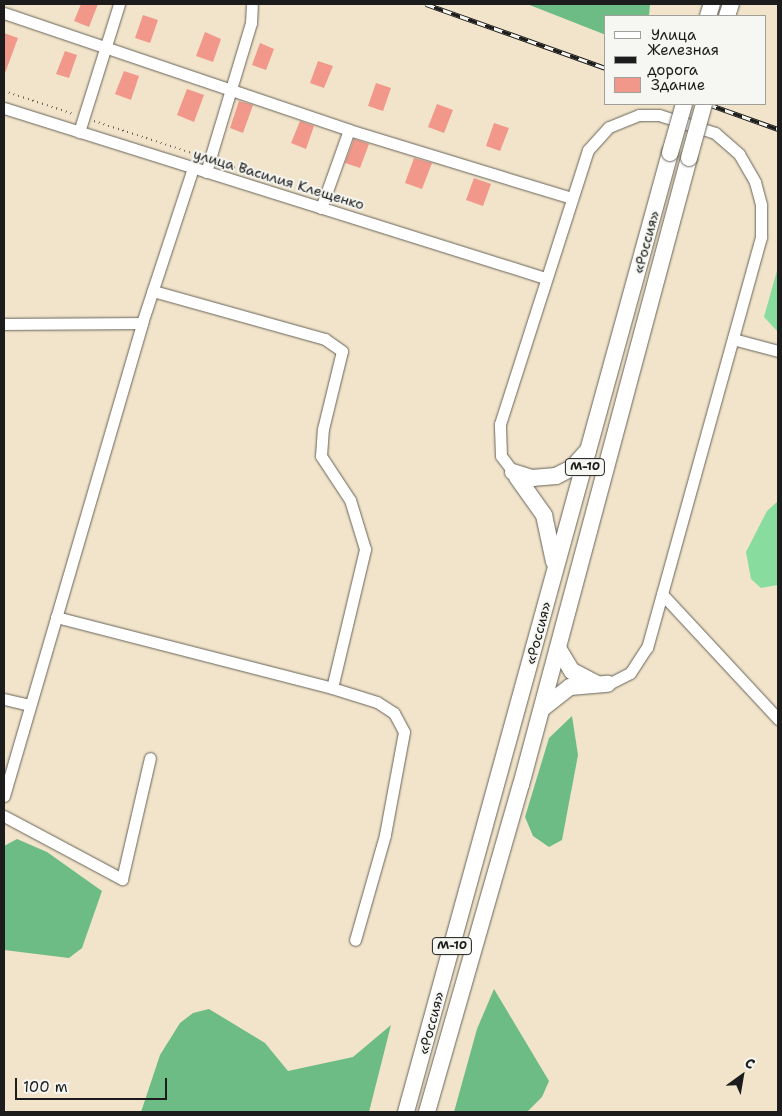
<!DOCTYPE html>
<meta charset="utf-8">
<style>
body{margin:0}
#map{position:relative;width:782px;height:1116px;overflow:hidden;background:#f1e4ca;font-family:"Shantell Sans",sans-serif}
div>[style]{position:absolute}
.green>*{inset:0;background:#87dc9e}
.forest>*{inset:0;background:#6dbc85}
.building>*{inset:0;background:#f1988b}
.path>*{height:2px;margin-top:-1px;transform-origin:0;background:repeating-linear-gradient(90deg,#676259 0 1px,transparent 0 5px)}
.roads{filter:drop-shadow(0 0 1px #676259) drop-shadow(0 0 1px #676259)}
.minor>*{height:11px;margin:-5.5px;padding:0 5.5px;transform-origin:5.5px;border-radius:5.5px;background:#fff}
.highway>*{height:16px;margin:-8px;padding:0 8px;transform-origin:8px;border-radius:8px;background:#fff}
.rail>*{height:5px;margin-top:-2.5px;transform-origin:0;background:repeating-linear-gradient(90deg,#f6f6f2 0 9px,#1c1c1c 0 18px);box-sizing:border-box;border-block:1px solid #1c1c1c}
.bridges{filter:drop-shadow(0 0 1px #676259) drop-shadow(0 0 1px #676259)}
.highway-bridge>*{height:16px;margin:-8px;padding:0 8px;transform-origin:8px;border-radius:8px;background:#fff}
span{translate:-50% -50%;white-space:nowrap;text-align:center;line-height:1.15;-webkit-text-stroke:4px #f6f6f2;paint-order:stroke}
.shield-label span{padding:1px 4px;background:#f6f6f2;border:1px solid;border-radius:4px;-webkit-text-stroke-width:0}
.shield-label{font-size:12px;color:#1c1c1c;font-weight:700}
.street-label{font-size:14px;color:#1c1c1c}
.frame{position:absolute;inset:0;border:5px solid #1c1c1c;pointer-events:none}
.legend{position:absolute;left:604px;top:15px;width:162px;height:90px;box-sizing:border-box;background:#f6f6f2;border:1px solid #9f9f9c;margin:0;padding:6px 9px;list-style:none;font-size:15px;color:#1c1c1c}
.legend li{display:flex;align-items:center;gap:10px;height:25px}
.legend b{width:25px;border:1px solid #9f9f9c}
.north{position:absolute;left:717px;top:1051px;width:50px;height:50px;-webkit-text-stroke:4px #f6f6f2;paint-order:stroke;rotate:32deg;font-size:14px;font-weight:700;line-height:20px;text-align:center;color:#1c1c1c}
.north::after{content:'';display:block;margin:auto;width:18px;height:22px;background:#1c1c1c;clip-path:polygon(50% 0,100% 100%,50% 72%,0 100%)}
.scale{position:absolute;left:15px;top:1078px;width:152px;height:22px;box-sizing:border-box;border:2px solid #1c1c1c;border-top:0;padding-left:6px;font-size:15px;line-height:18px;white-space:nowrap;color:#1c1c1c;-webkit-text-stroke:4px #f6f6f2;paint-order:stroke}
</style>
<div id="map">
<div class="green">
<div style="clip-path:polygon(778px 267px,778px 332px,764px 317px)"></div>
<div style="clip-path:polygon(778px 501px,778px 585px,761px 588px,751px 579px,746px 552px,767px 511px)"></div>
</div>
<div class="forest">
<div style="clip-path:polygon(527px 4px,650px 4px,649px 16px,606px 16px,606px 35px)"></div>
<div style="clip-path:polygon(572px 716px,578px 755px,562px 840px,549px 847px,533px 836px,525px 817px,549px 738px)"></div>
<div style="clip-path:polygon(17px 839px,47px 852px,102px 891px,82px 948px,69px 958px,4px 950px,4px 846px)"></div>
<div style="clip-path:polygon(494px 989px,549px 1081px,542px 1097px,527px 1112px,454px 1112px,477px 1029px)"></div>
<div style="clip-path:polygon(209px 1009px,265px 1043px,288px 1071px,353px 1057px,391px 1025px,369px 1112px,141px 1112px,160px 1055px,180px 1023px,193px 1013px)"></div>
</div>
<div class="building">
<div style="clip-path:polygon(81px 4px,98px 4px,89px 27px,74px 21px)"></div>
<div style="clip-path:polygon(143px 15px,158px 20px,150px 43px,135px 38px)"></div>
<div style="clip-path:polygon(205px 32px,221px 39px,213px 62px,196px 56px)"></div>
<div style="clip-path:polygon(4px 33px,18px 38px,5px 73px,4px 73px)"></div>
<div style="clip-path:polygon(260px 43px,274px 49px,266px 70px,252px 65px)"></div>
<div style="clip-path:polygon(65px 51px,77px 55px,69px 78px,56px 74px)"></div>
<div style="clip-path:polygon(318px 61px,333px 66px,324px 88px,310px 83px)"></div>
<div style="clip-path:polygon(124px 71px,139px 76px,131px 100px,115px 94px)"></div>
<div style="clip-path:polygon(376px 83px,391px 88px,383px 111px,368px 106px)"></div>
<div style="clip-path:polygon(187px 89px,204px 95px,194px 122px,177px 115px)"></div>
<div style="clip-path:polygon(239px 101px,253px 105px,243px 133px,230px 128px)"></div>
<div style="clip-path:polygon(437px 104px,453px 110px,444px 133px,428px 127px)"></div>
<div style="clip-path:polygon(300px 121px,314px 126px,306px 149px,291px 143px)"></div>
<div style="clip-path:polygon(494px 123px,509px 128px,500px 151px,486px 146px)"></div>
<div style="clip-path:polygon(354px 139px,369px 144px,360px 168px,345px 163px)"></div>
<div style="clip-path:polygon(414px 158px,432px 163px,422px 189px,405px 183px)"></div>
<div style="clip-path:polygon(474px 178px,491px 184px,483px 206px,466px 200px)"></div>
</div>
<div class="path">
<div style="left:4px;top:91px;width:73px;rotate:18.4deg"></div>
<div style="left:94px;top:121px;width:113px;rotate:18.1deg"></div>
<div style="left:220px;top:162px;width:37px;rotate:20deg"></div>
</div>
<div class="roads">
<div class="minor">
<div style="left:4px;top:13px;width:364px;rotate:18.7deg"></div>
<div style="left:349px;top:130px;width:232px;rotate:17deg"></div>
<div style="left:4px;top:108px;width:567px;rotate:17.44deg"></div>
<div style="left:79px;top:132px;width:134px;rotate:-72.6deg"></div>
<div style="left:206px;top:172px;width:156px;rotate:-73.2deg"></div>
<div style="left:251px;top:23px;width:17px;rotate:-87deg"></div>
<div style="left:321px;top:208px;width:83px;rotate:-70.3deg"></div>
<div style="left:4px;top:324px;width:138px;rotate:-0.4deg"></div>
<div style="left:733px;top:339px;width:47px;rotate:14.9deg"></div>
<div style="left:517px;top:477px;width:26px;rotate:-127deg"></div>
<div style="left:501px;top:456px;width:32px;rotate:-92deg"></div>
<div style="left:500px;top:424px;width:288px;rotate:-72.2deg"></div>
<div style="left:588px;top:150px;width:31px;rotate:-48deg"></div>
<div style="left:609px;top:127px;width:32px;rotate:-22deg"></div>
<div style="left:639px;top:115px;width:20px"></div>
<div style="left:659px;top:115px;width:59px;rotate:17.8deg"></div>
<div style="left:715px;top:133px;width:32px;rotate:41deg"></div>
<div style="left:739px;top:154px;width:32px;rotate:60deg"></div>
<div style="left:755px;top:182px;width:24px;rotate:75deg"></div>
<div style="left:761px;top:205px;width:32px;rotate:90deg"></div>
<div style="left:761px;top:237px;width:426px;rotate:105.5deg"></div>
<div style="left:647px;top:647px;width:31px;rotate:123deg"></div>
<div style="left:630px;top:673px;width:25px;rotate:153deg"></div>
<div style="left:662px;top:594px;width:171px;rotate:47.1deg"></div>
<div style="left:56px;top:617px;width:285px;rotate:14.4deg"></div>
<div style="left:332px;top:688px;width:143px;rotate:-76.6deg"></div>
<div style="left:365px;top:549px;width:51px;rotate:-107deg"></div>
<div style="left:350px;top:500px;width:53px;rotate:-123.4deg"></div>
<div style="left:321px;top:456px;width:27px;rotate:-86deg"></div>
<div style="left:323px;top:429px;width:80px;rotate:-76.3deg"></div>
<div style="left:342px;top:351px;width:21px;rotate:-145deg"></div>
<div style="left:325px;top:339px;width:179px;rotate:-164.4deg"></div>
<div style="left:332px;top:688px;width:47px;rotate:17.3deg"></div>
<div style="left:377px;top:702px;width:20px;rotate:33deg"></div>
<div style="left:394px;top:713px;width:21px;rotate:62deg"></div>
<div style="left:404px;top:732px;width:105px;rotate:100.5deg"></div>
<div style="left:385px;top:835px;width:109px;rotate:105.9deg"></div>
<div style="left:4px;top:699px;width:27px;rotate:13deg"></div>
<div style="left:4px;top:796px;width:493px;rotate:-73.7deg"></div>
<div style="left:142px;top:323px;width:163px;rotate:-71.8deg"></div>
<div style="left:4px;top:816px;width:134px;rotate:28.1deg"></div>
<div style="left:122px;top:879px;width:124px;rotate:-77deg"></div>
</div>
<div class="highway">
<div style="left:708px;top:16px;width:13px;rotate:-72deg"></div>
<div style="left:727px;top:16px;width:13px;rotate:-72deg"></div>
<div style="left:513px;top:472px;width:20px;rotate:18deg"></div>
<div style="left:532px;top:478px;width:24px;rotate:-5deg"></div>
<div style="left:556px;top:476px;width:18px;rotate:-27deg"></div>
<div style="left:572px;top:468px;width:24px;rotate:-48deg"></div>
<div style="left:517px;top:477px;width:47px;rotate:54.6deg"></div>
<div style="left:544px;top:515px;width:48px;rotate:78deg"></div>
<div style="left:558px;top:648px;width:27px;rotate:59deg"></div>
<div style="left:572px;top:671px;width:27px;rotate:27deg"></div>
<div style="left:543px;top:708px;width:34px;rotate:-38deg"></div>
<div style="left:570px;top:687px;width:38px;rotate:-5deg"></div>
<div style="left:406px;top:1112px;width:995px;rotate:-74.61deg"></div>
<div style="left:427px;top:1112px;width:340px;rotate:-74deg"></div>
<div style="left:521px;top:785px;width:649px;rotate:-75deg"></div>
</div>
</div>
<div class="rail">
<div style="left:426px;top:4px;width:191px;rotate:19.6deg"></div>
<div style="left:708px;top:104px;width:74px;rotate:19.7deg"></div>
</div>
<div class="bridges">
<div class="highway-bridge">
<div style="left:670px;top:153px;width:51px;rotate:-74.1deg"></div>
<div style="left:689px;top:158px;width:56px;rotate:-74.5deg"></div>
</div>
</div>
<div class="shield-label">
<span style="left:585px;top:467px">М-10</span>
<span style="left:452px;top:946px">М-10</span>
</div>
<div class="street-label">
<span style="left:279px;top:179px;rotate:17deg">улица Василия Клещенко</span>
<span style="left:646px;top:242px;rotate:-75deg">«Россия»</span>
<span style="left:538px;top:633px;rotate:-75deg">«Россия»</span>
<span style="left:431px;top:1023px;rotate:-75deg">«Россия»</span>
</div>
<div class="frame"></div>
<ul class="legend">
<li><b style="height:6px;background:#fff"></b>Улица</li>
<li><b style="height:6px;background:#1c1c1c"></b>Железная дорога</li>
<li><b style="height:14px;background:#f1988b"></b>Здание</li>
</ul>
<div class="north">С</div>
<div class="scale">100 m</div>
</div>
